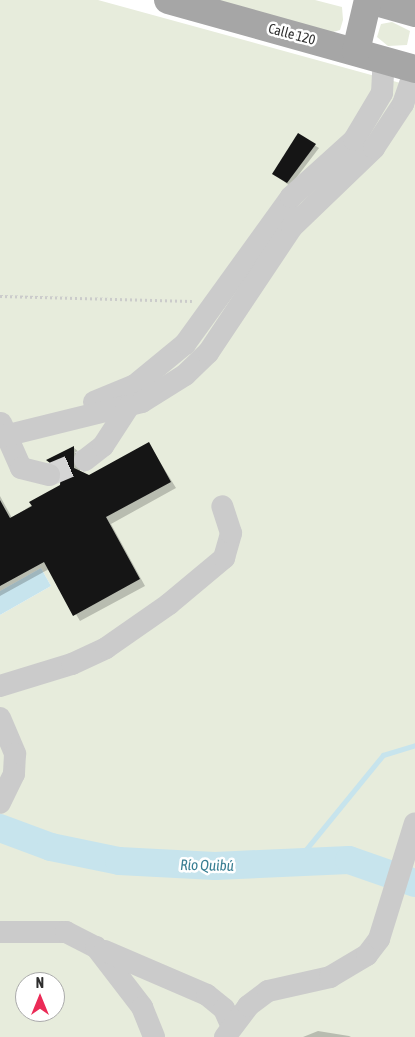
<!DOCTYPE html>
<meta charset="utf-8">
<style>
body{margin:0}
#map{position:relative;width:415px;height:1037px;overflow:hidden;background:#fff;font-family:"Asap Condensed",sans-serif}
div>[style]{position:absolute}
.green>*{inset:0;background:#e7ecdc}
.water>*{inset:0;background:#c7e4ed}
.shadow>*{inset:0;background:#0003}
.stream>*{height:4.5px;margin:-2.25px;padding:0 2.25px;transform-origin:2.25px;border-radius:2.25px;background:#c7e4ed}
.river>*{height:28px;margin:-14px;padding:0 14px;transform-origin:14px;border-radius:14px;background:#c7e4ed}
.building>*{inset:0;background:#151515}
.minor-tunnel>*{height:22px;margin-top:-11px;transform-origin:0;background:repeating-linear-gradient(90deg,#d5d5d5 0 22px,transparent 0 33px)}
.path>*{height:2.5px;margin-top:-1.25px;transform-origin:0;background:repeating-linear-gradient(90deg,#cbcbcb 0 2.5px,transparent 0 5px)}
.minor>*{height:22px;margin:-11px;padding:0 11px;transform-origin:11px;border-radius:11px;background:#cbcbcb}
.major>*{height:28px;margin:-14px;padding:0 14px;transform-origin:14px;border-radius:14px;background:#a6a6a6}
span{translate:-50% -50%;white-space:nowrap;text-align:center;line-height:1.15;-webkit-text-stroke:5px #fff;paint-order:stroke}
.street-label{font-size:14px;color:#2e2e2e}
.water-label{font-size:15px;color:#3a7f93;font-style:italic}
.north{position:absolute;left:15px;top:972px;width:50px;height:50px;box-sizing:border-box;background:#fff;border:1px solid #ababab;border-radius:50%;rotate:0deg;font-size:14px;font-weight:700;line-height:20px;text-align:center;color:#2e2e2e}
.north::after{content:'';display:block;margin:auto;width:18px;height:22px;background:#eb2b57;clip-path:polygon(50% 0,100% 100%,50% 72%,0 100%)}
</style>
<div id="map">
<div class="green">
<i style="clip-path:polygon(evenodd,0 0,98px 0,415px 87px,415px 1037px,0 1037px,0 615px,51px 586px,41px 568px,0 591px,0 0,25px 982px,55px 982px,55px 1012px,25px 1012px,25px 982px)"></i>
<i style="clip-path:polygon(206px 0,315px 0,342px 7px,343px 20px,340px 30px,326px 34px)"></i>
<i style="clip-path:polygon(392px 22px,410px 31px,407px 45px,388px 46px,377px 37px,381px 24px)"></i>
</div>
<div class="water">
<i style="clip-path:polygon(41px 568px,51px 586px,0 615px,0 591px)"></i>
</div>
<div class="shadow">
<i style="clip-path:polygon(298px 135px,319px 148px,290px 186px,274px 174px)"></i>
<i style="clip-path:polygon(149px 444px,176px 488px,111px 524px,145px 586px,80px 621px,49px 569px,0 596px,0 496px,12px 518px,61px 486px,62px 473px,48px 461px,73px 447px,80px 453px,80px 472px,89px 476px)"></i>
<i style="clip-path:polygon(318px 1031px,349px 1036px,351px 1037px,303px 1037px)"></i>
</div>
<div class="stream">
<i style="left:295px;top:863px;width:139px;rotate:-50.8deg"></i>
<i style="left:383px;top:755px;width:34px;rotate:-17deg"></i>
</div>
<div class="river">
<i style="left:0;top:828px;width:54px;rotate:20.4deg"></i>
<i style="left:51px;top:847px;width:69px;rotate:11.6deg"></i>
<i style="left:119px;top:861px;width:96px;rotate:3deg"></i>
<i style="left:215px;top:866px;width:134px;rotate:-2.6deg"></i>
<i style="left:349px;top:860px;width:70px;rotate:19.2deg"></i>
</div>
<div class="building">
<i style="clip-path:polygon(298px 133px,316px 144px,287px 183px,272px 174px)"></i>
<i style="clip-path:polygon(149px 442px,171px 482px,106px 517px,140px 579px,73px 616px,44px 562px,0 586px,0 500px,10px 518px,32px 506px,29px 502px,60px 485px,61px 471px,46px 460px,74px 446px,74px 468px,89px 475px)"></i>
</div>
<div class="minor-tunnel">
<i style="left:49px;top:475px;width:39px;rotate:-23deg"></i>
</div>
<div class="path">
<i style="left:0;top:296px;width:192px;rotate:1.5deg"></i>
</div>
<div class="minor">
<i style="left:94px;top:402px;width:44px;rotate:-22.5deg"></i>
<i style="left:135px;top:385px;width:65px;rotate:-39.4deg"></i>
<i style="left:185px;top:344px;width:181px;rotate:-54.2deg"></i>
<i style="left:291px;top:197px;width:85px;rotate:-42.1deg"></i>
<i style="left:354px;top:140px;width:55px;rotate:-59.2deg"></i>
<i style="left:382px;top:93px;width:34px;rotate:-87deg"></i>
<i style="left:1px;top:423px;width:49px;rotate:66deg"></i>
<i style="left:21px;top:468px;width:29px;rotate:14deg"></i>
<i style="left:0;top:437px;width:146px;rotate:-13.8deg"></i>
<i style="left:142px;top:402px;width:51px;rotate:-32.1deg"></i>
<i style="left:185px;top:375px;width:32px;rotate:-44deg"></i>
<i style="left:208px;top:353px;width:151px;rotate:-56.3deg"></i>
<i style="left:292px;top:227px;width:114px;rotate:-43.9deg"></i>
<i style="left:374px;top:148px;width:53px;rotate:-56.6deg"></i>
<i style="left:403px;top:104px;width:36px;rotate:-71deg"></i>
<i style="left:85px;top:460px;width:23px;rotate:-38deg"></i>
<i style="left:103px;top:446px;width:48px;rotate:-57deg"></i>
<i style="left:0;top:686px;width:75px;rotate:-17deg"></i>
<i style="left:72px;top:664px;width:38px;rotate:-25deg"></i>
<i style="left:106px;top:648px;width:77px;rotate:-34.9deg"></i>
<i style="left:169px;top:604px;width:72px;rotate:-39.9deg"></i>
<i style="left:224px;top:558px;width:26px;rotate:-74deg"></i>
<i style="left:231px;top:533px;width:28px;rotate:-108deg"></i>
<i style="left:0;top:718px;width:39px;rotate:67deg"></i>
<i style="left:15px;top:754px;width:20px;rotate:93deg"></i>
<i style="left:14px;top:774px;width:32px;rotate:116deg"></i>
<i style="left:0;top:932px;width:66px"></i>
<i style="left:66px;top:932px;width:34px;rotate:27deg"></i>
<i style="left:96px;top:947px;width:76px;rotate:52.5deg"></i>
<i style="left:142px;top:1007px;width:32px;rotate:68deg"></i>
<i style="left:105px;top:951px;width:111px;rotate:23.3deg"></i>
<i style="left:207px;top:995px;width:22px;rotate:39deg"></i>
<i style="left:224px;top:1009px;width:17px;rotate:66deg"></i>
<i style="left:225px;top:1037px;width:39px;rotate:-53deg"></i>
<i style="left:248px;top:1006px;width:25px;rotate:-37deg"></i>
<i style="left:268px;top:991px;width:64px;rotate:-12.7deg"></i>
<i style="left:330px;top:977px;width:43px;rotate:-30.7deg"></i>
<i style="left:367px;top:955px;width:20px;rotate:-53deg"></i>
<i style="left:379px;top:939px;width:121px;rotate:-72.8deg"></i>
</div>
<div class="major">
<i style="left:168px;top:0;width:256px;rotate:15.6deg"></i>
<i style="left:369px;top:0;width:48px;rotate:15.8deg"></i>
<i style="left:356px;top:51px;width:52px;rotate:-76.8deg"></i>
</div>
<div class="street-label">
<span style="left:292px;top:34px;rotate:15deg">Calle 120</span>
</div>
<div class="water-label">
<span style="left:207px;top:865px;rotate:1deg">Río Quibú</span>
</div>
<div class="north">N</div>
</div>
